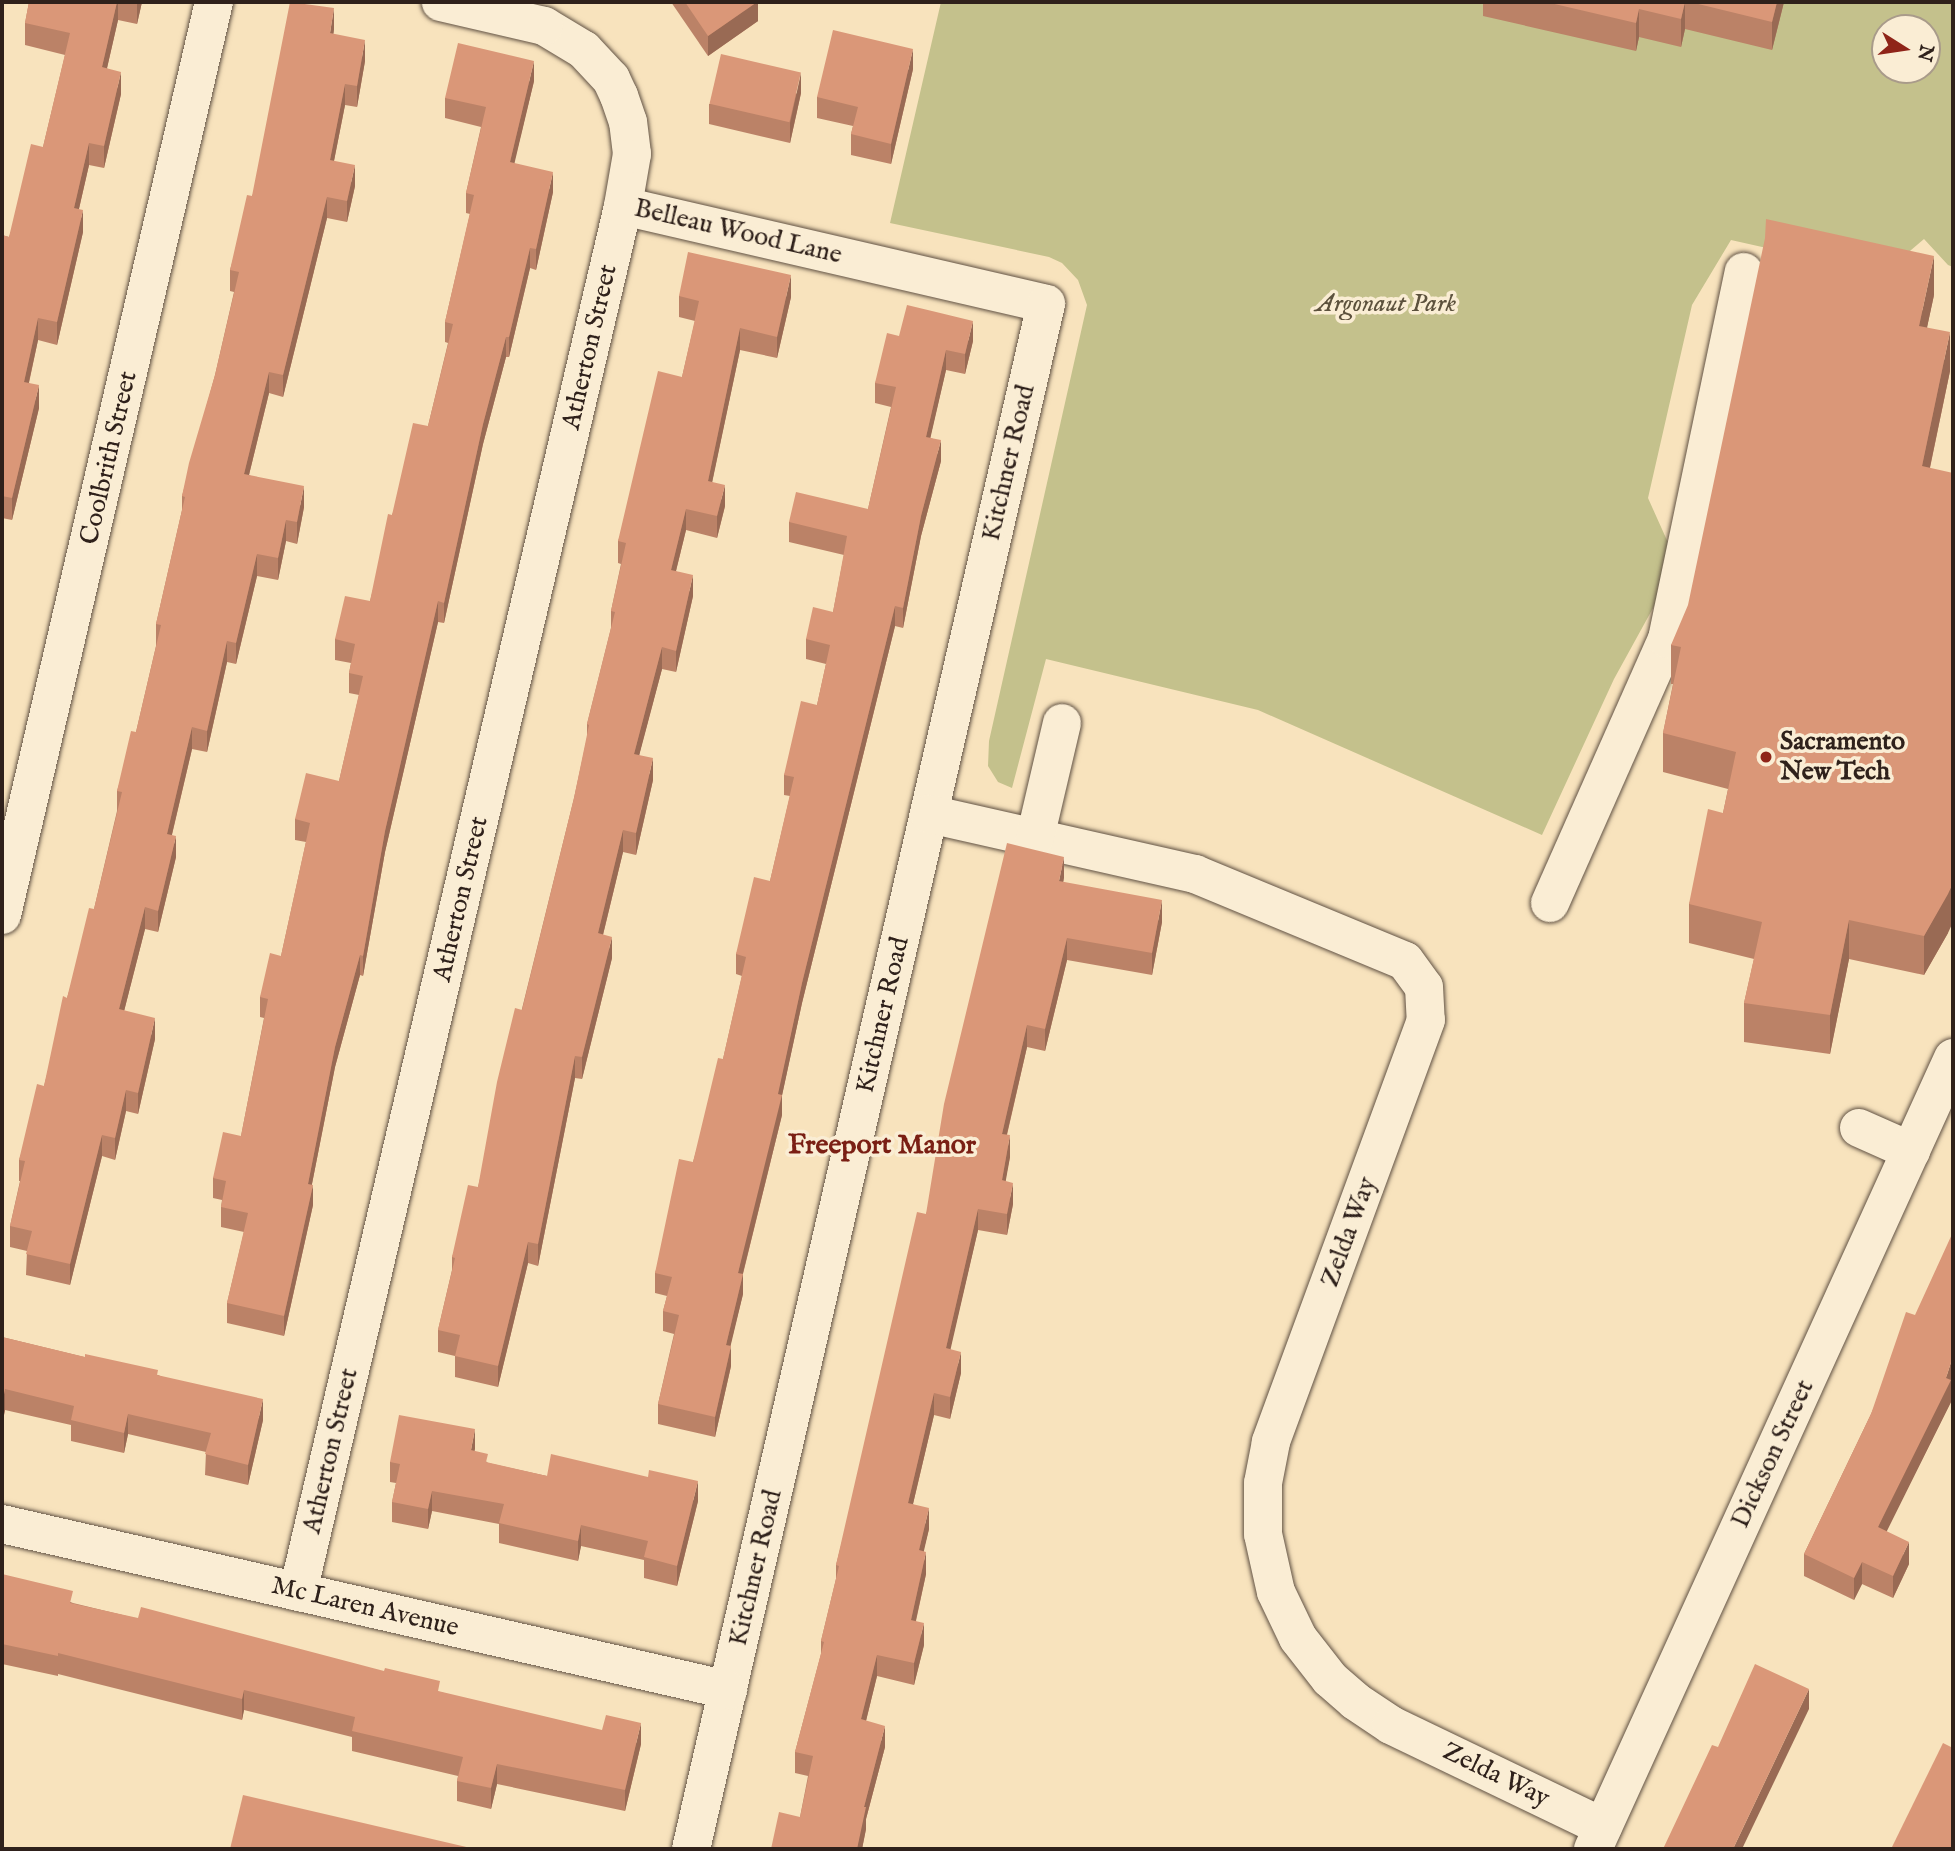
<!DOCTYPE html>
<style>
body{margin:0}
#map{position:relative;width:1955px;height:1851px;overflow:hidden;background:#f8e3bd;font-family:"IM FELL English",serif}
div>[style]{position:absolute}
.green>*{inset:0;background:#c4c18c}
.roads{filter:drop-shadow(0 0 2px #615244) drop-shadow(0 0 2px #615244)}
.minor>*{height:38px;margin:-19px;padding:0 19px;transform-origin:19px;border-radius:19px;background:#faedd4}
.wall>*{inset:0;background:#bb8267}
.shaded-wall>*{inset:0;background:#996a54}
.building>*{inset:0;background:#da9778;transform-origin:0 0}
.dots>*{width:19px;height:19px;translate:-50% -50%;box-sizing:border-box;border:4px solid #faedd4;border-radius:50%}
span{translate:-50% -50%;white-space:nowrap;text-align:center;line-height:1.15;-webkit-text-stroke:7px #faedd4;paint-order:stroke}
.street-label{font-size:26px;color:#2f211b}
.park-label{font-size:26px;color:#5c513d;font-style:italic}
.poi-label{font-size:26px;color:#2f211b;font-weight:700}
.left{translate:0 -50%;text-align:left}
.neighbourhood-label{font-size:28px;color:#7a1f14;font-weight:700}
.frame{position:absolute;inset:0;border:4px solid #2f211b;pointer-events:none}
.north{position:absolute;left:1871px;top:14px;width:70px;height:70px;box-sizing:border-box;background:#faedd4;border:2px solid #a99b8a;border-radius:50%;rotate:102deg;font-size:19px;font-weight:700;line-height:28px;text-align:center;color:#2f211b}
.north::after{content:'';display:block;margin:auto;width:24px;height:32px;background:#8f2418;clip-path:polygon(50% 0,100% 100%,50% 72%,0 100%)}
</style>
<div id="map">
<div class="green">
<i style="clip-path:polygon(evenodd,941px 2px,1953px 2px,1953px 267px,1948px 265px,1924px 239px,1883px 274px,1731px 240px,1692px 305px,1648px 498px,1670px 547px,1658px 599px,1614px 679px,1542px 835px,1258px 710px,1046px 659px,1012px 788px,998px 782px,988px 766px,989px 741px,1087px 305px,1078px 280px,1062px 263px,1049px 257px,890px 223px,941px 2px,1885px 28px,1927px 28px,1927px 70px,1885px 70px,1885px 28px)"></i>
</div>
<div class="roads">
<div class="minor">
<i style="left:623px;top:206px;width:434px;rotate:13deg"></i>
<i style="left:1046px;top:304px;width:1585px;rotate:102.94deg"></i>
<i style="left:929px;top:814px;width:273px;rotate:12.7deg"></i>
<i style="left:1195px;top:874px;width:227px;rotate:22.5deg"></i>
<i style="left:1405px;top:961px;width:32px;rotate:54deg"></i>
<i style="left:1424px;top:987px;width:33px;rotate:87deg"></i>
<i style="left:1426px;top:1020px;width:450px;rotate:110.2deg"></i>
<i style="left:1271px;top:1442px;width:42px;rotate:101deg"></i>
<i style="left:1263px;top:1483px;width:51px;rotate:90deg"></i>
<i style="left:1263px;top:1534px;width:59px;rotate:77.4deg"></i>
<i style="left:1276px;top:1592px;width:51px;rotate:64.4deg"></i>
<i style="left:1298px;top:1638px;width:52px;rotate:52deg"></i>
<i style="left:1330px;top:1679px;width:33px;rotate:41deg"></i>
<i style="left:1355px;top:1701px;width:43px;rotate:33.7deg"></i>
<i style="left:1391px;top:1725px;width:235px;rotate:25.7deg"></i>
<i style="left:1035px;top:838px;width:118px;rotate:-76.8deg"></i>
<i style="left:1550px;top:903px;width:289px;rotate:-66.1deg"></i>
<i style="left:1667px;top:639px;width:375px;rotate:-78.2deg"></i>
<i style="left:2px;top:915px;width:937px;rotate:-76.93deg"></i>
<i style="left:1859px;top:1128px;width:57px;rotate:23.9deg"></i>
<i style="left:2px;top:1524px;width:745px;rotate:12.88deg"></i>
<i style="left:298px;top:1592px;width:1424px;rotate:-76.8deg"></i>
<i style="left:623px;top:206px;width:53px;rotate:-80.2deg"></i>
<i style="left:632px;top:154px;width:32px;rotate:-97deg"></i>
<i style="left:628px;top:122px;width:28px;rotate:-109deg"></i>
<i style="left:619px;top:96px;width:19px;rotate:-115deg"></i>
<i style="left:611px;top:79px;width:40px;rotate:-133deg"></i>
<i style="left:584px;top:50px;width:47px;rotate:-149deg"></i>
<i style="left:544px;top:26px;width:106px;rotate:-166.9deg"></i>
<i style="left:1593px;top:1849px;width:869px;rotate:-65.53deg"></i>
</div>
</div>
<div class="wall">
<i style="clip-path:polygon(29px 2px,142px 2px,137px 24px,118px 20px,107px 68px,121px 94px,104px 168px,89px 165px,79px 209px,83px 232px,57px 345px,38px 340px,29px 383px,39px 408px,12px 520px,2px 518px,2px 235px,9px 237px,43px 147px,65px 55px,25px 45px,25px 23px)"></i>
<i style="clip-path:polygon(671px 2px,758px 2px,758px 21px,708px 56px)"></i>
<i style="clip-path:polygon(1483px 2px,1784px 2px,1772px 50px,1685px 29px,1681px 47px,1639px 37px,1636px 51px,1483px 16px)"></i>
<i style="clip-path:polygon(334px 30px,333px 34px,365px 61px,357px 107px,345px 105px,334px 161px,355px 186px,347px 222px,327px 218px,283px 397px,269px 393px,249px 475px,304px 507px,297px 544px,286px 541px,278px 580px,257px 576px,236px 664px,227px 662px,207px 752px,192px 749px,172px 835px,176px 857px,158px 932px,145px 929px,124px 1011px,155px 1039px,138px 1114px,126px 1111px,115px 1160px,102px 1156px,70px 1285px,26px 1275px,27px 1251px,10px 1247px,10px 1226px,20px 1181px,19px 1181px,19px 1160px,44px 1086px,67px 998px,94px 909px,117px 811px,117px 791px,136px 732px,156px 646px,156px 624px,182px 510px,182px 496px,215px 375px,234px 292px,230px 291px,230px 270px,252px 196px)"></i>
<i style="clip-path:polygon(913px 69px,891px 164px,851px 155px,851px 134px,853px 126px,817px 118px,817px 97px)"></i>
<i style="clip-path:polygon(534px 81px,514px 163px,553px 192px,536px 270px,530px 268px,509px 357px,506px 357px,483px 444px,444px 623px,438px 622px,385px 852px,363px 976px,360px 975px,335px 1067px,312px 1184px,313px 1205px,284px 1336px,227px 1323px,227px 1303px,244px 1232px,221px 1227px,221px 1207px,222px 1200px,213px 1198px,213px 1178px,241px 1136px,264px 1018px,260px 1017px,260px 997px,281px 956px,306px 842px,295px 840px,295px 819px,339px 781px,359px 695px,349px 693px,349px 673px,351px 663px,335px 660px,335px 639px,370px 601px,392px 515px,428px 426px,448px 343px,445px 342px,445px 322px,470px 214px,466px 213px,466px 193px,481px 127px,445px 118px,445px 98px)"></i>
<i style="clip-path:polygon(801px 93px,790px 143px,709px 124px,709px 104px)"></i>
<i style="clip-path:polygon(1934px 295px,1927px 327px,1950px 371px,1930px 468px,1948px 933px,1924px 975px,1849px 959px,1830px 1054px,1744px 1042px,1744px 1003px,1754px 959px,1689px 943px,1689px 904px,1723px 813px,1728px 789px,1663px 772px,1663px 733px,1673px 684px,1671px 684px,1671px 645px)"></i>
<i style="clip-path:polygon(679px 296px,791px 297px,777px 358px,740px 350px,712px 482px,725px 506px,717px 538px,686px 530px,676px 571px,693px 596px,676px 672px,662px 669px,639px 755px,653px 780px,636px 855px,623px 852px,603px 935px,612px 958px,582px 1079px,575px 1078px,538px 1266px,528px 1263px,498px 1387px,455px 1377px,455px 1356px,438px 1352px,438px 1330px,452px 1270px,452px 1257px,478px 1187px,574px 798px,587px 738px,587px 724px,611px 628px,611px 611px,621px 564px,618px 563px,618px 541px,682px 377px,695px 321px,679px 317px)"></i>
<i style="clip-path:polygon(899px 336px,973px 341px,965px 374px,946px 370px,930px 438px,941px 461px,921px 536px,903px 628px,895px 626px,802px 1003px,782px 1095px,782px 1115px,743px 1274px,743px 1294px,730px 1346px,731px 1366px,715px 1437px,658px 1424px,658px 1404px,674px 1334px,663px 1331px,663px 1311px,667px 1296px,655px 1293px,655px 1273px,693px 1162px,723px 1059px,742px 976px,736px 974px,736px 954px,770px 881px,790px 796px,784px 795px,784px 775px,817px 705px,826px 664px,806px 659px,806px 639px,833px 612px,844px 555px,789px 542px,789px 522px,868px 509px,891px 407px,875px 403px,875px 383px)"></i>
<i style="clip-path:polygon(1064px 878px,1063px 882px,1162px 922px,1152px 975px,1067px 960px,1045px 1051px,1027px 1047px,1007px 1135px,1010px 1157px,1005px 1181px,1013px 1204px,1007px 1235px,978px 1230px,950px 1349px,961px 1373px,950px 1419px,934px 1415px,913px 1504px,929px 1529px,923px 1552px,926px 1574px,916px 1621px,924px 1645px,914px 1685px,877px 1676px,866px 1721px,885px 1747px,866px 1819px,866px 1829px,862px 1849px,771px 1849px,800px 1817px,808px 1776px,795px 1773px,795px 1752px,821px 1654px,821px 1641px,836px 1579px,836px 1565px,926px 1214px)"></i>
<i style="clip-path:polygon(1915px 1315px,1951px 1385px,1951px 1402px,1886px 1531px,1909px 1564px,1893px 1598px,1862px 1584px,1854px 1600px,1804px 1576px,1804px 1554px,1871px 1414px)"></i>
<i style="clip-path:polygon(2px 1337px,158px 1375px,263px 1420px,248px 1485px,205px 1475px,206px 1452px,128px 1434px,124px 1453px,71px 1441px,71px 1425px,5px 1410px,2px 1425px)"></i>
<i style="clip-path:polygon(474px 1451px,488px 1463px,547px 1476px,698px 1501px,677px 1586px,644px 1578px,644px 1560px,581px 1546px,578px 1561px,499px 1543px,499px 1524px,432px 1511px,428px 1529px,392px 1522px,392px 1502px,396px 1483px,390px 1482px,390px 1462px)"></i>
<i style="clip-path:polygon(2px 1574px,73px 1603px,440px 1692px,641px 1744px,625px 1811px,497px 1784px,491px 1809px,457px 1801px,457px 1781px,458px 1776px,352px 1751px,352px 1737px,244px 1710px,242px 1720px,58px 1674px,58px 1676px,2px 1664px)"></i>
</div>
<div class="shaded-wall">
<i style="clip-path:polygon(117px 2px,118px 2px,118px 20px,102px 90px,102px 67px)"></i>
<i style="clip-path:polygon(137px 2px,142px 2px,137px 24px)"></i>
<i style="clip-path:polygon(757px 2px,758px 2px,758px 21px,708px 56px,708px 36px)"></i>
<i style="clip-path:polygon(1685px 2px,1685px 29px,1681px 47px,1681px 19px)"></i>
<i style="clip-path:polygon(1777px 2px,1784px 2px,1772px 50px,1772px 22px)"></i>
<i style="clip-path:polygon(334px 8px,334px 30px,330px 55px,330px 33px)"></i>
<i style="clip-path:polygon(1639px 9px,1639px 37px,1636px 51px,1636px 23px)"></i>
<i style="clip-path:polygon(365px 40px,365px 61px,357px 107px,357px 86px)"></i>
<i style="clip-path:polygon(913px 49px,913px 69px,891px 164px,891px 144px)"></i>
<i style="clip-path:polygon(534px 61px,534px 81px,510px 182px,510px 162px)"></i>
<i style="clip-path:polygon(121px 72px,121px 94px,104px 168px,104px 146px)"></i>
<i style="clip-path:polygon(801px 73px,801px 93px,790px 143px,790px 123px)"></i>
<i style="clip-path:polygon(345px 84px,345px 105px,330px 181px,330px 160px)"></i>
<i style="clip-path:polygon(89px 143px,89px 165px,74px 230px,74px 208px)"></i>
<i style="clip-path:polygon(355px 165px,355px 186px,347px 222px,347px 201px)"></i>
<i style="clip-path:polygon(553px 172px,553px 192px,536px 270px,536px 249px)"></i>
<i style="clip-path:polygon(327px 197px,327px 218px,283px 397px,283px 375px)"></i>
<i style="clip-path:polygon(83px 210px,83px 232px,57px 345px,57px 322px)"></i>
<i style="clip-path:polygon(530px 248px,530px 268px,509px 357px,509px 337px)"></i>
<i style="clip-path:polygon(1934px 256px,1934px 295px,1919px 365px,1919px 326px)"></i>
<i style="clip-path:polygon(791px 275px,791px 297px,777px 358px,777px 337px)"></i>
<i style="clip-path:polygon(38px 318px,38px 340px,24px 404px,24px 382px)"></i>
<i style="clip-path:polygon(973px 321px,973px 341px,965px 374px,965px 354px)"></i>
<i style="clip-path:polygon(740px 328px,740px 350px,708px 502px,708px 481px)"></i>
<i style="clip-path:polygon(1950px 332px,1950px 371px,1922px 505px,1922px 466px)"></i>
<i style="clip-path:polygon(506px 337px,506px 357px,483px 444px,444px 623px,444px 603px,483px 424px)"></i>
<i style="clip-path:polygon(946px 350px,946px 370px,926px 457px,926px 437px)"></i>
<i style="clip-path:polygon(269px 372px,269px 393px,244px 495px,244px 474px)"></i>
<i style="clip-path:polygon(39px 385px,39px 408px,12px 520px,12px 498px)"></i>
<i style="clip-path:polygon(941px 440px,941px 461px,921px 536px,903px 628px,903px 608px,921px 516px)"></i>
<i style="clip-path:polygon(725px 485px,725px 506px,717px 538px,717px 516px)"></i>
<i style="clip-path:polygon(304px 486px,304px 507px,297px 544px,297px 522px)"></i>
<i style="clip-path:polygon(686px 509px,686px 530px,671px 591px,671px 570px)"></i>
<i style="clip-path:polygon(286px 520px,286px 541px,278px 580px,278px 558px)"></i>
<i style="clip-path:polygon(257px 554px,257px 576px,236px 664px,236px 643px)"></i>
<i style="clip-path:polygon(693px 575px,693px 596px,676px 672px,676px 651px)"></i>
<i style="clip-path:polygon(438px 601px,438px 622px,385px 852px,363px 976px,363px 956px,385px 831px)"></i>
<i style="clip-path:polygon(895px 606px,895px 626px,802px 1003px,780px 1105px,782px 1095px,782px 1115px,738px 1293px,738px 1273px,802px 983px)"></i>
<i style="clip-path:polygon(227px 641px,227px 662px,207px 752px,207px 731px)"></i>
<i style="clip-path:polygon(662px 647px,662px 669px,634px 775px,634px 754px)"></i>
<i style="clip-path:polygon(192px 727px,192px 749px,167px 855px,167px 834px)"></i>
<i style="clip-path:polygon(653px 758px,653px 780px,636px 855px,636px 833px)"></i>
<i style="clip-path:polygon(623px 830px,623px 852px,598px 955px,598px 933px)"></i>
<i style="clip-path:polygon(176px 836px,176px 857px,158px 932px,158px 911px)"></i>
<i style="clip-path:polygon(1064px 857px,1064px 878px,1059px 903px,1059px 881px)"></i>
<i style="clip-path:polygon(1953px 883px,1953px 922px,1948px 933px,1924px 975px,1924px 936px)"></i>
<i style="clip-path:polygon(1162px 900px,1162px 922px,1152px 975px,1152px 953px)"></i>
<i style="clip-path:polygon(145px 907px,145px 929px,119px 1031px,119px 1009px)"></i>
<i style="clip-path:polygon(1849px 920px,1849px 959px,1830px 1054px,1830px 1015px)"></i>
<i style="clip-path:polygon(612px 937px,612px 958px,582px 1079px,582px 1057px)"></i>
<i style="clip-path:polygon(1067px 938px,1067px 960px,1045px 1051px,1045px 1029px)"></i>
<i style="clip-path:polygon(360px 955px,360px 975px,335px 1067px,308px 1204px,308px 1184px,335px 1047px)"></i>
<i style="clip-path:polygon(155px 1018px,155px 1039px,138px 1114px,138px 1093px)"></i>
<i style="clip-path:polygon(1027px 1025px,1027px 1047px,1002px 1155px,1002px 1134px)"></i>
<i style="clip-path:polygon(575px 1056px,575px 1078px,538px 1266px,538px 1244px)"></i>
<i style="clip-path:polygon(126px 1090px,126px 1111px,115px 1160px,115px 1138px)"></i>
<i style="clip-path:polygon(102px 1135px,102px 1156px,70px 1285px,70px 1264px)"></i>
<i style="clip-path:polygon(1010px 1135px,1010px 1157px,1002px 1202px,1002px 1180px)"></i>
<i style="clip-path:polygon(1013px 1183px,1013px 1204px,1007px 1235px,1007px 1214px)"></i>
<i style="clip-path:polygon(313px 1185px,313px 1205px,284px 1336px,284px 1316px)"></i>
<i style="clip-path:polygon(978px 1209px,978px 1230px,946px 1369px,946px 1348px)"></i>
<i style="clip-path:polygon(528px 1242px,528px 1263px,498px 1387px,498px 1366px)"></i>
<i style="clip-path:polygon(743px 1274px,743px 1294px,726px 1365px,726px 1345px)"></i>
<i style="clip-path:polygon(731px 1346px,731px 1366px,715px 1437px,715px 1417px)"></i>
<i style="clip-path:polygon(961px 1352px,961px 1373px,950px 1419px,950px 1397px)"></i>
<i style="clip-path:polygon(1953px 1356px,1953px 1378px,1951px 1385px,1951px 1402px,1878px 1549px,1878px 1527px,1946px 1378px)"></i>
<i style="clip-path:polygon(5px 1389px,5px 1410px,2px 1425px,2px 1405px)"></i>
<i style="clip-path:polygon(934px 1393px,934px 1415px,908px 1525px,908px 1503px)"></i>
<i style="clip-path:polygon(263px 1399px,263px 1420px,248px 1485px,248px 1465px)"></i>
<i style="clip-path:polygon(128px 1414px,128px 1434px,124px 1453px,124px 1433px)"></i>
<i style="clip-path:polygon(475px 1429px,475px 1449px,471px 1471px,471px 1450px)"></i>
<i style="clip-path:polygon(698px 1481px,698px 1501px,677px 1586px,677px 1566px)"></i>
<i style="clip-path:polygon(432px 1491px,432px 1511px,428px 1529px,428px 1509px)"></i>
<i style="clip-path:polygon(929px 1508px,929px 1529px,919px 1572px,919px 1550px)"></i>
<i style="clip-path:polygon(581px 1525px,581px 1546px,578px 1561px,578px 1541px)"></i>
<i style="clip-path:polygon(1909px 1542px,1909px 1564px,1893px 1598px,1893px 1576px)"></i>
<i style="clip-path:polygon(926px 1552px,926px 1574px,911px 1642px,911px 1620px)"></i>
<i style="clip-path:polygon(1862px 1562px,1862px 1584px,1854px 1600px,1854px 1578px)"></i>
<i style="clip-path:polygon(924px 1623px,924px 1645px,914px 1685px,914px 1663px)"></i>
<i style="clip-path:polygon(877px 1655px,877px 1676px,861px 1741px,861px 1719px)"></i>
<i style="clip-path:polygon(1809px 1689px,1809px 1709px,1742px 1849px,1733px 1849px)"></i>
<i style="clip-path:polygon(244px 1690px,244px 1710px,242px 1720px,242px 1699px)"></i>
<i style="clip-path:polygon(641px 1723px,641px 1744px,625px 1811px,625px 1790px)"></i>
<i style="clip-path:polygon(885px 1726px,885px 1747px,866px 1819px,866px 1829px,862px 1849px,857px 1849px,864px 1807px)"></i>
<i style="clip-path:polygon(497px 1764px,497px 1784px,491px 1809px,491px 1788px)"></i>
</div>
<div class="building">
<i style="clip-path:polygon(29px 2px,117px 2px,102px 67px,121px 72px,104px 146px,89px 143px,74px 208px,83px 210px,57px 322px,38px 318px,24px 382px,39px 385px,12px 498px,2px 496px,2px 235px,9px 237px,31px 144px,43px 147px,70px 33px,25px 23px)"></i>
<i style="clip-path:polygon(290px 2px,334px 8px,330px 33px,365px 40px,357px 86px,345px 84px,330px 160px,355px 165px,347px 201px,327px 197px,283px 375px,269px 372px,244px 474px,304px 486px,297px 522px,286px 520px,278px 558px,257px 554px,236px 643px,227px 641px,207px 731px,192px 727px,167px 834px,176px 836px,158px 911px,145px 907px,119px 1009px,155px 1018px,138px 1093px,126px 1090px,115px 1138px,102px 1135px,70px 1264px,26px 1254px,32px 1231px,10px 1226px,25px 1161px,19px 1160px,37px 1084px,44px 1086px,63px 996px,67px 998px,89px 908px,94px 909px,122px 792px,117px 791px,131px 731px,136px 732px,161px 625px,156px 624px,185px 497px,182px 496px,189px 463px,215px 375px,239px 272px,230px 270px,247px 195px,252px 196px)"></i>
<i style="clip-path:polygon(685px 2px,757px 2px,708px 36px)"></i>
<i style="clip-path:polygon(1546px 2px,1685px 2px,1681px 19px,1639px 9px,1636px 23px)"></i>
<i style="clip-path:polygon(1690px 2px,1777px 2px,1772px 22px)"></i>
<i style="clip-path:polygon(833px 30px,913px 49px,891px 144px,851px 134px,858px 107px,817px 97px)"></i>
<i style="clip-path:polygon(458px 43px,534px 61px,510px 162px,553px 172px,536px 249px,530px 248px,509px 337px,506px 337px,483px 424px,444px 603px,438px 601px,385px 831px,363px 956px,360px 955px,335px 1047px,308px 1184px,313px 1185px,284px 1316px,227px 1303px,248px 1213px,221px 1207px,226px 1181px,213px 1178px,223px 1132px,241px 1136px,268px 999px,260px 997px,270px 953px,281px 956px,310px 823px,295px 819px,306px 773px,339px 781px,363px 676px,349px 673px,355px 644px,335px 639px,345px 596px,370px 601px,388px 514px,392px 515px,413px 423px,428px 426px,453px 324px,445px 322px,474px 195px,466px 193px,486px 107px,445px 98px)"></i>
<i style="left:721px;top:54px;width:82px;height:51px;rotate:13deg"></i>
<i style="clip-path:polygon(1766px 219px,1934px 256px,1919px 326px,1950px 332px,1922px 466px,1953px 473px,1953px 883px,1948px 894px,1924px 936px,1849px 920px,1830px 1015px,1744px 1003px,1762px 922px,1689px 904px,1708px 809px,1723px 813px,1736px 752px,1663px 733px,1681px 647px,1671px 645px,1688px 605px,1765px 238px)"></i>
<i style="clip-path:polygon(688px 252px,791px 275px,777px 337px,740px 328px,708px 481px,725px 485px,717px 516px,686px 509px,671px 570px,693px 575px,676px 651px,662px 647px,634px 754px,653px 758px,636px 833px,623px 830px,598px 933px,612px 937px,582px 1057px,575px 1056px,538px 1244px,528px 1242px,498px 1366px,455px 1356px,460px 1335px,438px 1330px,455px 1258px,452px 1257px,468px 1185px,478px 1187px,497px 1082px,515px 1008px,522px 1010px,574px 798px,589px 725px,587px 724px,615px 612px,611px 611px,626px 543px,618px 541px,658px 371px,682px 377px,699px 301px,679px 296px)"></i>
<i style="clip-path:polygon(907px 305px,973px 321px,965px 354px,946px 350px,926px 437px,941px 440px,921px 516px,903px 608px,895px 606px,802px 983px,778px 1094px,782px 1095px,738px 1273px,743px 1274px,726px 1345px,731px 1346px,715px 1417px,658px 1404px,679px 1315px,663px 1311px,672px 1277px,655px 1273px,679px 1159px,693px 1162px,718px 1058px,723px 1059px,746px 957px,736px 954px,754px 877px,770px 881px,794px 777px,784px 775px,801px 701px,817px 705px,830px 645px,806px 639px,813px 607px,833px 612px,847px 536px,789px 522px,796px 492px,868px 509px,896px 387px,875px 383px,887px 333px,899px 336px)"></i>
<i style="clip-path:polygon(1007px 843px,1064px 857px,1059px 881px,1162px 900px,1152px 953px,1067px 938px,1045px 1029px,1027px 1025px,1002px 1134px,1010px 1135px,1002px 1180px,1013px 1183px,1007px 1214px,978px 1209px,946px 1348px,961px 1352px,950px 1397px,934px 1393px,908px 1503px,929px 1508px,919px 1550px,926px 1552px,911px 1620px,924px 1623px,914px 1663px,877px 1655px,861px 1719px,885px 1726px,864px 1807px,866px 1807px,857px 1849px,771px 1849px,779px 1812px,800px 1817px,813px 1756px,795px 1752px,824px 1642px,821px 1641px,839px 1566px,836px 1565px,917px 1212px,926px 1214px,944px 1104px)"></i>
<i style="clip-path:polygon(1953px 1232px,1953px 1356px,1946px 1378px,1951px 1380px,1878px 1527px,1909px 1542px,1893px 1576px,1862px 1562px,1854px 1578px,1804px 1554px,1871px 1414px,1906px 1312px,1915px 1315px)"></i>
<i style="clip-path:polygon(2px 1337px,85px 1357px,85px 1354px,158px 1370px,157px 1375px,263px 1399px,248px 1465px,205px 1454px,211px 1433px,128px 1414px,124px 1433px,71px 1420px,74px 1406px,5px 1389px,2px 1405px)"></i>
<i style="clip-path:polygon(399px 1415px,475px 1429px,471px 1450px,488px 1454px,486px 1462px,547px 1476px,551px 1454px,648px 1477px,649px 1470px,698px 1481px,677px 1566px,644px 1557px,648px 1541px,581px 1525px,578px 1541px,499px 1523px,504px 1504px,432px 1491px,428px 1509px,392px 1502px,400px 1464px,390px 1462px)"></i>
<i style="clip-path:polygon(2px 1574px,73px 1591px,70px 1603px,138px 1618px,141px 1607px,384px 1671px,385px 1668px,440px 1681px,438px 1691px,602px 1730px,606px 1715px,641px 1723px,625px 1790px,497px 1764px,491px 1788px,457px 1781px,463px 1757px,352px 1731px,355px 1717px,244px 1690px,242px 1699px,58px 1653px,58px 1656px,2px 1644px)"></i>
<i style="clip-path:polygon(1755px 1664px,1809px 1689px,1733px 1849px,1663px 1849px,1712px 1745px,1718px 1747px)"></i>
<i style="clip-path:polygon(1943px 1743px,1953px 1748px,1953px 1849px,1891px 1849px)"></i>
<i style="clip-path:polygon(243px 1795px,475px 1849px,230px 1849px)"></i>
</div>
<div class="dots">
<i style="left:1766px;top:757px;background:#8f2418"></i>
</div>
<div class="street-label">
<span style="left:738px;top:232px;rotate:13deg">Belleau Wood Lane</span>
<span style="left:590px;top:347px;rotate:-77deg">Atherton Street</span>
<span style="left:109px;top:458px;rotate:-77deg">Coolbrith Street</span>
<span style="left:1009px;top:463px;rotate:-77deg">Kitchner Road</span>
<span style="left:461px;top:899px;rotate:-77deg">Atherton Street</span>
<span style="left:883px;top:1015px;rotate:-77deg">Kitchner Road</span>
<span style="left:1349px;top:1232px;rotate:-70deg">Zelda Way</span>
<span style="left:331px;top:1451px;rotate:-77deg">Atherton Street</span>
<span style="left:1773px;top:1454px;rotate:-65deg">Dickson Street</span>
<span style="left:756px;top:1568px;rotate:-77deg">Kitchner Road</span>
<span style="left:365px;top:1607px;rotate:13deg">Mc Laren Avenue</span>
<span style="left:1496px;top:1775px;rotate:26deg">Zelda Way</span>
</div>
<div class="park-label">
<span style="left:1386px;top:304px">Argonaut Park</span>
</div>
<div class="poi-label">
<span class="left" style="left:1780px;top:757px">Sacramento<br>New Tech</span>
</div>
<div class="neighbourhood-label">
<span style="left:882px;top:1146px">Freeport Manor</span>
</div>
<div class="frame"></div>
<div class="north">N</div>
</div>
